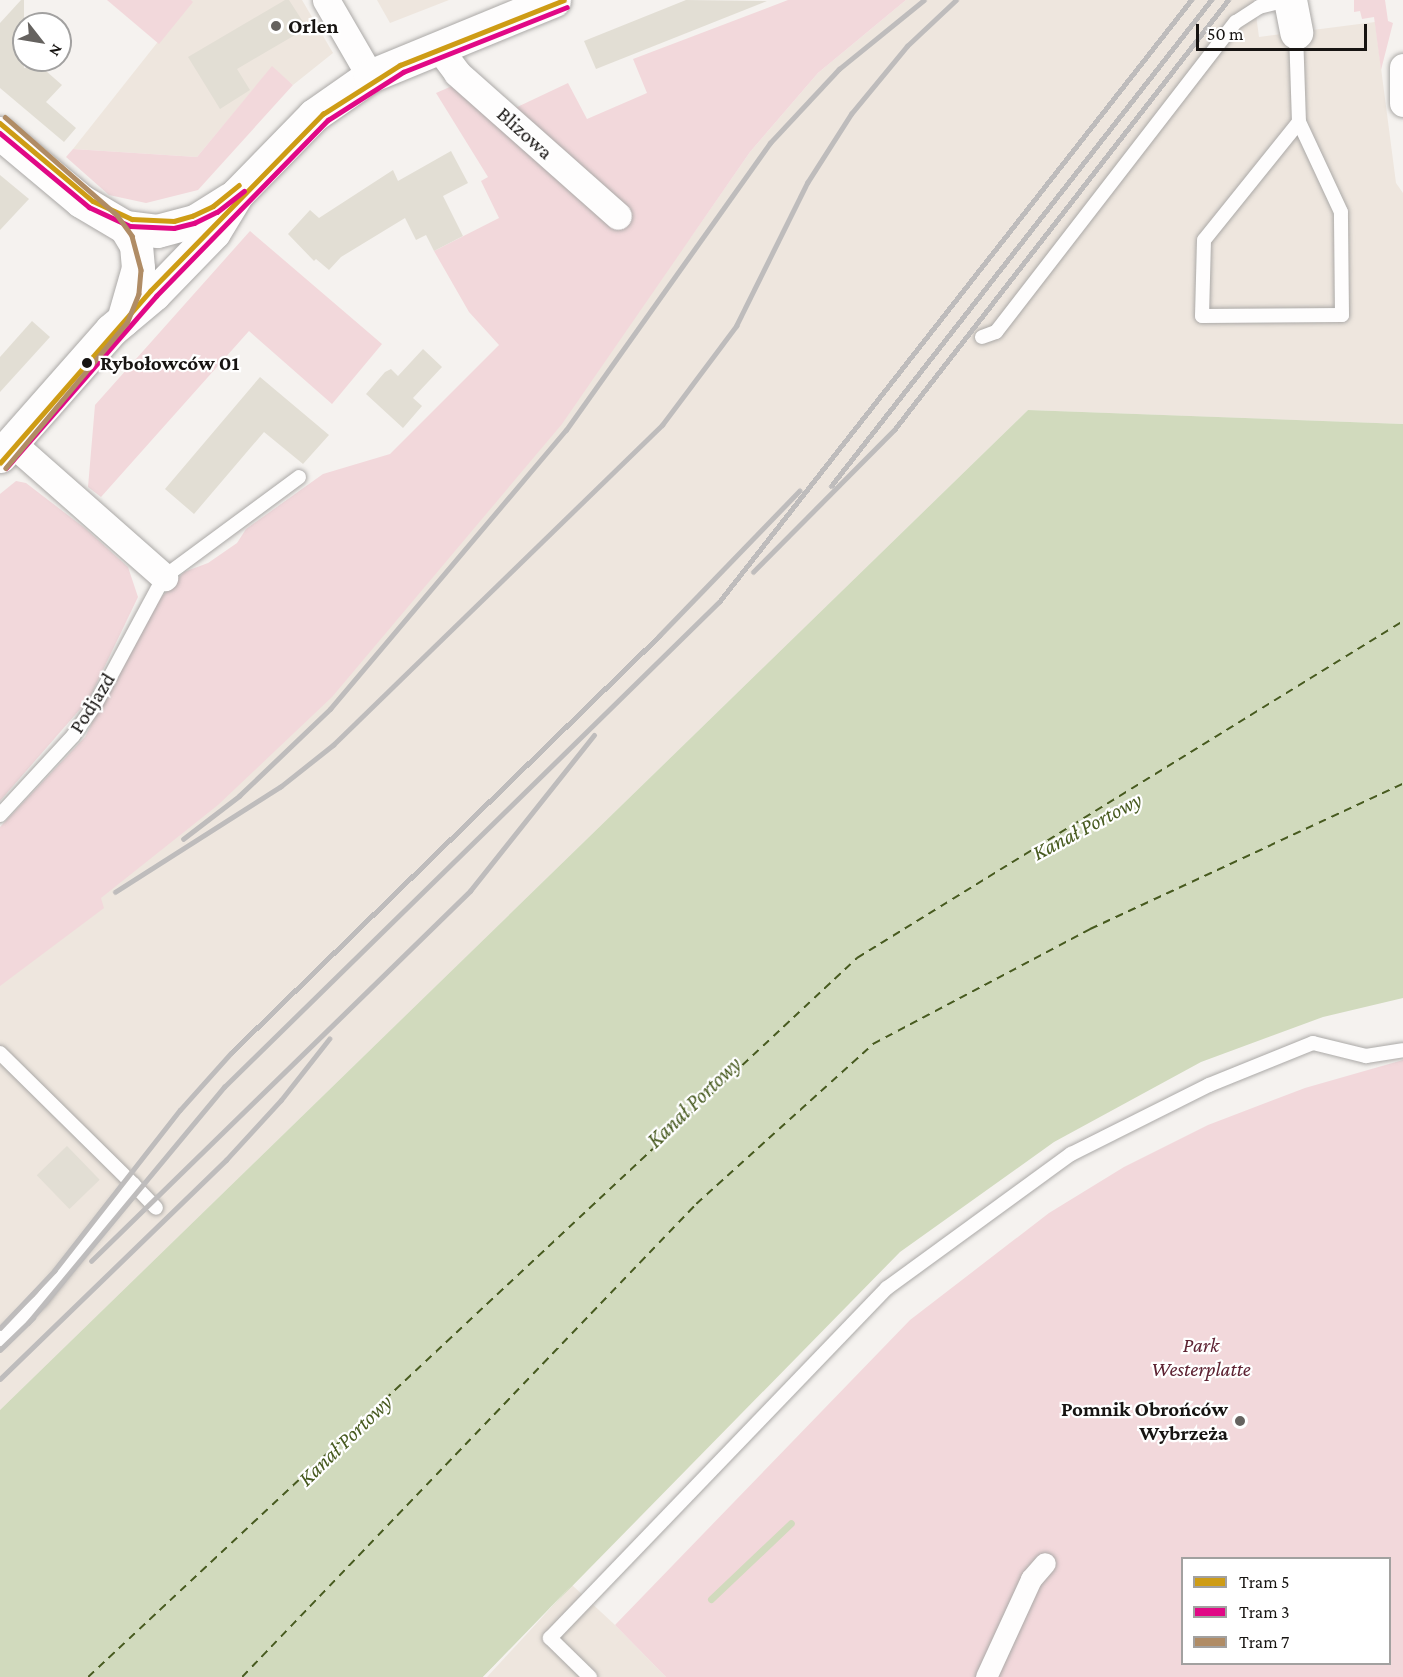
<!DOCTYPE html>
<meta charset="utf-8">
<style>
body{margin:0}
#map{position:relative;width:1403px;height:1677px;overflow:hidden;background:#f5f2ef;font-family:"Crimson Pro",serif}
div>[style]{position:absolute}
.built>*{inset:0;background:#eee6de}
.green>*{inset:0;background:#f2d8db}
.water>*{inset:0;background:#d1dabd}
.pier>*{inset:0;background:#f5f2ef}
.stream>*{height:7px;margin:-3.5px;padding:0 3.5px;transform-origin:3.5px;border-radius:3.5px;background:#d1dabd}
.ferry>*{height:1.5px;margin-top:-0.75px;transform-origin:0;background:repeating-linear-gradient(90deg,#475a1f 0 8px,transparent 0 14px)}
.building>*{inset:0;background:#e2ded4;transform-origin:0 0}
.roads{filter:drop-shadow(0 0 2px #aba9a7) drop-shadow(0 0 2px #aba9a7)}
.service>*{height:14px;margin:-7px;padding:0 7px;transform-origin:7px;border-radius:7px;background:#fefdfd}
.pedestrian>*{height:21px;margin:-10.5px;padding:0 10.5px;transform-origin:10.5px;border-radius:10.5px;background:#fefdfd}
.minor>*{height:27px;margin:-13.5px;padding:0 13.5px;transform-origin:13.5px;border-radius:13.5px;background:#fefdfd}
.tertiary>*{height:33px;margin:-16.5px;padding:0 16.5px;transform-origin:16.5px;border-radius:16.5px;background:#fefdfd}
.primary>*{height:33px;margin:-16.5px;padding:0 16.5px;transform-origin:16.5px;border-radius:16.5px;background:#fefdfd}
.rail>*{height:4.5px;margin:-2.25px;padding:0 2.25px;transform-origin:2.25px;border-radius:2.25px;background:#bebcbc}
.tram-1>*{height:4.5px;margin:-2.25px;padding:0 2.25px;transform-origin:2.25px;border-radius:2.25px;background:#ce9c15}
.tram-2>*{height:4.5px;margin:-2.25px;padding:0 2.25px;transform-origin:2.25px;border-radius:2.25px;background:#e10886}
.tram-3>*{height:4.5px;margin:-2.25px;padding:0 2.25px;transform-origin:2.25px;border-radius:2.25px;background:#b08c65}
.dots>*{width:16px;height:16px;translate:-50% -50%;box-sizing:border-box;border:3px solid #fff;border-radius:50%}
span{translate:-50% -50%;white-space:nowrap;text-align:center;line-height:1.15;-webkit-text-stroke:4.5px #fff;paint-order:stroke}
.poi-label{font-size:21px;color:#171412;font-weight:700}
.left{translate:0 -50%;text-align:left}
.right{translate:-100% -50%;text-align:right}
.street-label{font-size:21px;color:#171412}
.stop-label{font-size:21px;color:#171412;font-weight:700}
.park-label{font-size:21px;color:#5e2333;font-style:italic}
.water-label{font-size:22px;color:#475a1f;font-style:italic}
.legend{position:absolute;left:1181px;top:1557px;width:210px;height:108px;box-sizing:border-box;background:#fff;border:2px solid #a2a1a0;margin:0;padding:8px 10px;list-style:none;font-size:18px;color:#171412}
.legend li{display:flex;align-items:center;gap:12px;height:30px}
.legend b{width:30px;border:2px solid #a2a1a0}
.north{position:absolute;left:12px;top:12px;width:60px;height:60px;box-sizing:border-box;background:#fff;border:2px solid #a2a1a0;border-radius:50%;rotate:121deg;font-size:16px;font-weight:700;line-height:24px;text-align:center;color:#171412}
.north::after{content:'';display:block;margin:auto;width:21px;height:27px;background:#65625f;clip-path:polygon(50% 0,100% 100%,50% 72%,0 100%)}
.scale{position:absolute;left:1196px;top:24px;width:171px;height:27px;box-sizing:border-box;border:3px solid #171412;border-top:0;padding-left:8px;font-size:18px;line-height:21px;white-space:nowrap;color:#171412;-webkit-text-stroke:4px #fff;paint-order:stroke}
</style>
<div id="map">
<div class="built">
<i style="clip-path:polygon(191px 0,302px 0,333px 53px,293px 85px,272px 67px,197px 157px,73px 149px)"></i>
<i style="clip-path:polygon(377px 0,449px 0,390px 23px)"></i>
<i style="clip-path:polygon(906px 0,1254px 0,1259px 37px,1375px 22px,1396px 183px,1403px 193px,1403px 424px,1028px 410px,0 1410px,0 954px,691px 237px,750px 152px,818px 73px)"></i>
<i style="clip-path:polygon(572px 1585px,615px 1625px,666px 1677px,483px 1677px)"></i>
</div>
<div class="green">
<i style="clip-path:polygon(107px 0,191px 0,193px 2px,159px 44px)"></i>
<i style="clip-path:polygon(788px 0,906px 0,818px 73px,750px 152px,562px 424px,332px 697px,218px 805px,101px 898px,104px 908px,0 986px,0 827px,85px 737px,149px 611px,184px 572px,208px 563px,237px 543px,246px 529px,323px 474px,390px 454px,499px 345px,469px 312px,434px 251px,499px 218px,481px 181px,488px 177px,436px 93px,452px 86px,513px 109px,568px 83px,587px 119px,647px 93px,633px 59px)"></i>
<i style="clip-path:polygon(1354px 0,1385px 0,1388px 21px,1393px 23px,1381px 70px,1374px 17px,1362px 19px,1360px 11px,1354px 12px)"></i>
<i style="clip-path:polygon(272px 66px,293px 85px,198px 190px,146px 203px,109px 195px,66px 157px,73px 149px,197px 157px)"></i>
<i style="clip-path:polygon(250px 231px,382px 344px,332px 404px,249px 331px,101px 497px,88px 487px,95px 405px)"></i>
<i style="clip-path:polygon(16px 481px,26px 483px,86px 529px,128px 567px,138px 597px,89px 699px,0 801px,0 494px)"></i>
<i style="clip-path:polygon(evenodd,1403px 1060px,1403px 1677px,666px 1677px,615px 1625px,910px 1320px,1049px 1213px,1124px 1167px,1208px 1125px,1305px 1088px,1403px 1060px,1182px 1558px,1390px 1558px,1390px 1664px,1182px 1664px,1182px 1558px)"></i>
</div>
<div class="water">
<i style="clip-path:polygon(1028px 410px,1403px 424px,1403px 998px,1323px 1017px,1201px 1062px,1054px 1142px,900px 1252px,483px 1677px,0 1677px,0 1410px)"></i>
</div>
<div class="pier">
<i style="clip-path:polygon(572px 1585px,487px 1677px,483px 1677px)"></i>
</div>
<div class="stream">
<i style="left:711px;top:1599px;width:110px;rotate:-43.5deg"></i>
</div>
<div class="ferry">
<i style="left:88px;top:1677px;width:1053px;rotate:-43.08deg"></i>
<i style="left:857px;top:958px;width:642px;rotate:-31.68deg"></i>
<i style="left:242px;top:1677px;width:656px;rotate:-46.17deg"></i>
<i style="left:696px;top:1204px;width:239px;rotate:-42.1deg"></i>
<i style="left:873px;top:1044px;width:246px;rotate:-27.9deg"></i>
<i style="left:1090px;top:929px;width:345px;rotate:-24.9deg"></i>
</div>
<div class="building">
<i style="clip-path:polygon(21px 0,24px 0,24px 68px,38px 64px,62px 85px,46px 102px,76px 128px,64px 142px,0 88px,0 23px)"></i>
<i style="clip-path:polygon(285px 0,289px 0,307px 28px,237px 69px,250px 90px,220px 109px,188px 57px)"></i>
<i style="clip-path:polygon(686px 0,767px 1px,596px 69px,584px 41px)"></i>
<i style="clip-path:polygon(451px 151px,468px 183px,443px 196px,463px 236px,434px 251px,426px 235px,416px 240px,405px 218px,341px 257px,329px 270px,316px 259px,314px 261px,288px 234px,310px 210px,319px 218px,393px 170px,398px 181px)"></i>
<i style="clip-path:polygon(0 175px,29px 199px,0 230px)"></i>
<i style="clip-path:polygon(32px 321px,50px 337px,0 392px,0 357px)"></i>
<i style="clip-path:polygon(423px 349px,442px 367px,413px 398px,422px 406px,403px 428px,366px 394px,385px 372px,391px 369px,398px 376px)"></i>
<i style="clip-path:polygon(260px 377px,329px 435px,303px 464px,264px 432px,194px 514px,165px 489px)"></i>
<i style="left:67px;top:1146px;width:47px;height:42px;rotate:46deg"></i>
</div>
<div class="roads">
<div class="service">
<i style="left:1296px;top:32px;width:90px;rotate:88.1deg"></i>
<i style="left:1299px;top:122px;width:151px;rotate:128.8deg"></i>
<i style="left:1204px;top:240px;width:76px;rotate:91.5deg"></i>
<i style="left:1202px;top:316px;width:140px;rotate:-0.4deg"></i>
<i style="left:1342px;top:315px;width:103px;rotate:-90.6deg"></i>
<i style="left:1341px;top:212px;width:99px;rotate:-115deg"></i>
<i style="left:982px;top:337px;width:15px;rotate:-20deg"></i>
<i style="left:996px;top:332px;width:392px;rotate:-52.3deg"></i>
<i style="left:1236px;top:22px;width:27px;rotate:-33deg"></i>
<i style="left:1259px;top:7px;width:30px;rotate:-14deg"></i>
<i style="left:0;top:815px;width:108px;rotate:-47.3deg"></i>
<i style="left:73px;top:736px;width:38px;rotate:-55deg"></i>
<i style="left:95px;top:705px;width:145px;rotate:-61.7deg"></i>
<i style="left:164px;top:577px;width:168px;rotate:-36.5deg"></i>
<i style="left:0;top:1053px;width:187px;rotate:44.6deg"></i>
<i style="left:133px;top:1184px;width:148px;rotate:128.4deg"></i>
<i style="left:41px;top:1300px;width:57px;rotate:136.4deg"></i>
<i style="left:133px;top:1184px;width:33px;rotate:46deg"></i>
<i style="left:590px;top:1677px;width:56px;rotate:-135.7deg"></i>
<i style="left:550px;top:1638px;width:486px;rotate:-46.1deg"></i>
<i style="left:887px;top:1288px;width:228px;rotate:-36.1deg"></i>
<i style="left:1071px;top:1154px;width:154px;rotate:-26.6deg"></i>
<i style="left:1209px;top:1085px;width:112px;rotate:-22deg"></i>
<i style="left:1313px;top:1043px;width:55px;rotate:13.8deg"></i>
<i style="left:1366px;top:1056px;width:37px;rotate:-9deg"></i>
</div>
<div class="pedestrian">
<i style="left:986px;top:1677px;width:108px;rotate:-65.3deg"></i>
<i style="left:1031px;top:1579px;width:21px;rotate:-49deg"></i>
</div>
<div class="minor">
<i style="left:326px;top:0;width:88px;rotate:59.9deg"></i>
<i style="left:437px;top:46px;width:34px;rotate:53deg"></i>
<i style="left:457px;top:73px;width:215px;rotate:41.6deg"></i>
<i style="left:1403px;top:67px;width:36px;rotate:90deg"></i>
<i style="left:12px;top:443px;width:203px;rotate:41.4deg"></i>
</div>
<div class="tertiary">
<i style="left:0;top:133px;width:106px;rotate:40deg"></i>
<i style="left:81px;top:201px;width:51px;rotate:30.6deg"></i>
<i style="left:125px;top:227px;width:32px;rotate:7deg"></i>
<i style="left:157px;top:231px;width:39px;rotate:-15deg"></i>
<i style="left:195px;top:221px;width:41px;rotate:-32.2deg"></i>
<i style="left:123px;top:320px;width:54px;rotate:-73.9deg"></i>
<i style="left:138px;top:268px;width:23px;rotate:-95deg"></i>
<i style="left:136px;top:245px;width:21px;rotate:-121deg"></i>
<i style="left:0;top:456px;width:168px;rotate:-48.6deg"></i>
<i style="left:111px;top:330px;width:56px;rotate:-39.9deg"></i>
<i style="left:154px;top:294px;width:86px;rotate:-45.9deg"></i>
<i style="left:214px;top:232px;width:44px;rotate:-58.8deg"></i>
<i style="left:237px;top:194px;width:110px;rotate:-45.7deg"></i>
<i style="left:314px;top:115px;width:68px;rotate:-34.9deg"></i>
<i style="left:370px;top:76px;width:199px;rotate:-22.4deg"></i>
</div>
<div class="primary">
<i style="left:1290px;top:0;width:33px;rotate:79deg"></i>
</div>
</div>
<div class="rail">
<i style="left:831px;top:486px;width:617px;rotate:-51.98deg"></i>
<i style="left:753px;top:572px;width:200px;rotate:-45.2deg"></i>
<i style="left:894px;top:430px;width:544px;rotate:-52.16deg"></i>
<i style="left:183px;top:839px;width:71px;rotate:-37.5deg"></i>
<i style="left:239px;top:796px;width:126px;rotate:-43.7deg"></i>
<i style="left:330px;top:709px;width:365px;rotate:-49.8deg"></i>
<i style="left:566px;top:430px;width:352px;rotate:-54.6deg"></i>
<i style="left:770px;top:143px;width:101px;rotate:-47deg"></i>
<i style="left:839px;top:69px;width:109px;rotate:-39.1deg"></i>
<i style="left:115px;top:892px;width:196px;rotate:-32.5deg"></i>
<i style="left:280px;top:787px;width:68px;rotate:-38.4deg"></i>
<i style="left:333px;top:745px;width:459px;rotate:-44.2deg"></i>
<i style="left:662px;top:425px;width:124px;rotate:-53.2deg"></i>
<i style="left:736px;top:326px;width:160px;rotate:-63.6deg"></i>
<i style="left:807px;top:183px;width:82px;rotate:-57.5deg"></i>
<i style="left:851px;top:114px;width:88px;rotate:-50.5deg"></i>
<i style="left:907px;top:46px;width:67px;rotate:-43.2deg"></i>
<i style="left:91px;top:1261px;width:530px;rotate:-44.31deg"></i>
<i style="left:470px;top:891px;width:199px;rotate:-51.5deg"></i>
<i style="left:28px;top:1323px;width:307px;rotate:-50.3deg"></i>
<i style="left:224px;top:1087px;width:693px;rotate:-44.42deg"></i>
<i style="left:719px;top:602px;width:765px;rotate:-51.9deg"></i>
<i style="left:0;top:1328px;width:79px;rotate:-46.5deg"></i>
<i style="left:54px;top:1271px;width:204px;rotate:-52deg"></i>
<i style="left:180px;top:1110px;width:76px;rotate:-48.2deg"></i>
<i style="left:231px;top:1053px;width:598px;rotate:-44.25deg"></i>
<i style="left:659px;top:636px;width:202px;rotate:-46deg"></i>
<i style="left:0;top:1350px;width:46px;rotate:-44.1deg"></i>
<i style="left:0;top:1379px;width:315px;rotate:-44.1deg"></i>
<i style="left:226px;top:1160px;width:81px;rotate:-47.5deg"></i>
<i style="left:281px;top:1100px;width:78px;rotate:-51.8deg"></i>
</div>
<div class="tram-1">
<i style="left:0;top:123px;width:121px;rotate:40deg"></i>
<i style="left:93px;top:201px;width:43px;rotate:24.8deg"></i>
<i style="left:132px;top:219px;width:42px;rotate:2.7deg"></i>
<i style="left:174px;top:221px;width:19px;rotate:-16deg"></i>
<i style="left:192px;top:216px;width:23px;rotate:-25deg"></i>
<i style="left:213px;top:206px;width:33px;rotate:-39deg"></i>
<i style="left:0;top:463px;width:228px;rotate:-48.9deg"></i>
<i style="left:150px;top:291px;width:248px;rotate:-45.7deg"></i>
<i style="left:323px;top:114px;width:91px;rotate:-32.5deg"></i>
<i style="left:400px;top:65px;width:176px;rotate:-21.6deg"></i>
</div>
<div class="tram-2">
<i style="left:0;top:133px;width:116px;rotate:39.7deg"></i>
<i style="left:89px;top:207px;width:45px;rotate:24.9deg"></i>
<i style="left:130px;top:226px;width:44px;rotate:2.6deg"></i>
<i style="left:174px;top:228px;width:21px;rotate:-14deg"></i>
<i style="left:194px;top:223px;width:25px;rotate:-26deg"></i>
<i style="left:217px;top:212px;width:34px;rotate:-38deg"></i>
<i style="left:6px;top:468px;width:228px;rotate:-48.9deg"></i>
<i style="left:156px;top:296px;width:246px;rotate:-45.7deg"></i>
<i style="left:328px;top:120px;width:89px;rotate:-32.6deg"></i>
<i style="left:403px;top:72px;width:176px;rotate:-21.6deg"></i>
</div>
<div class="tram-3">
<i style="left:5px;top:117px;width:149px;rotate:41.2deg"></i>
<i style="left:117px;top:215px;width:26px;rotate:54deg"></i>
<i style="left:132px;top:236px;width:35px;rotate:75deg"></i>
<i style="left:141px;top:270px;width:24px;rotate:95deg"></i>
<i style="left:139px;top:294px;width:31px;rotate:112deg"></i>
<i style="left:127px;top:323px;width:189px;rotate:129.8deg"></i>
</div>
<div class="dots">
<i style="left:276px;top:26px;background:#65625f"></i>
<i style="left:87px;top:363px;background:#171412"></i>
<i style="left:1240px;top:1421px;background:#65625f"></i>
</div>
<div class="poi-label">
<span class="left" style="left:288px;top:26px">Orlen</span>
<span class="right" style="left:1228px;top:1421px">Pomnik Obrońców<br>Wybrzeża</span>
</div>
<div class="street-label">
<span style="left:525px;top:133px;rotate:42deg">Blizowa</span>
<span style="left:92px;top:703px;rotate:-58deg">Podjazd</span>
</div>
<div class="stop-label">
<span class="left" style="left:100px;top:363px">Rybołowców 01</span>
</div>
<div class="park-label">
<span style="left:1201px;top:1357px">Park<br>Westerplatte</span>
</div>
<div class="water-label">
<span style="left:1087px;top:826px;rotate:-28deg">Kanał Portowy</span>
<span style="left:694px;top:1102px;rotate:-44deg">Kanał Portowy</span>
<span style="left:345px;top:1440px;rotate:-44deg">Kanał Portowy</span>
</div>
<ul class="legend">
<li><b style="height:8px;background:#ce9c15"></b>Tram 5</li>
<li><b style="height:8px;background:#e10886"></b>Tram 3</li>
<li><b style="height:8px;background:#b08c65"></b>Tram 7</li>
</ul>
<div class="north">N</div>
<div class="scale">50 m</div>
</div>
